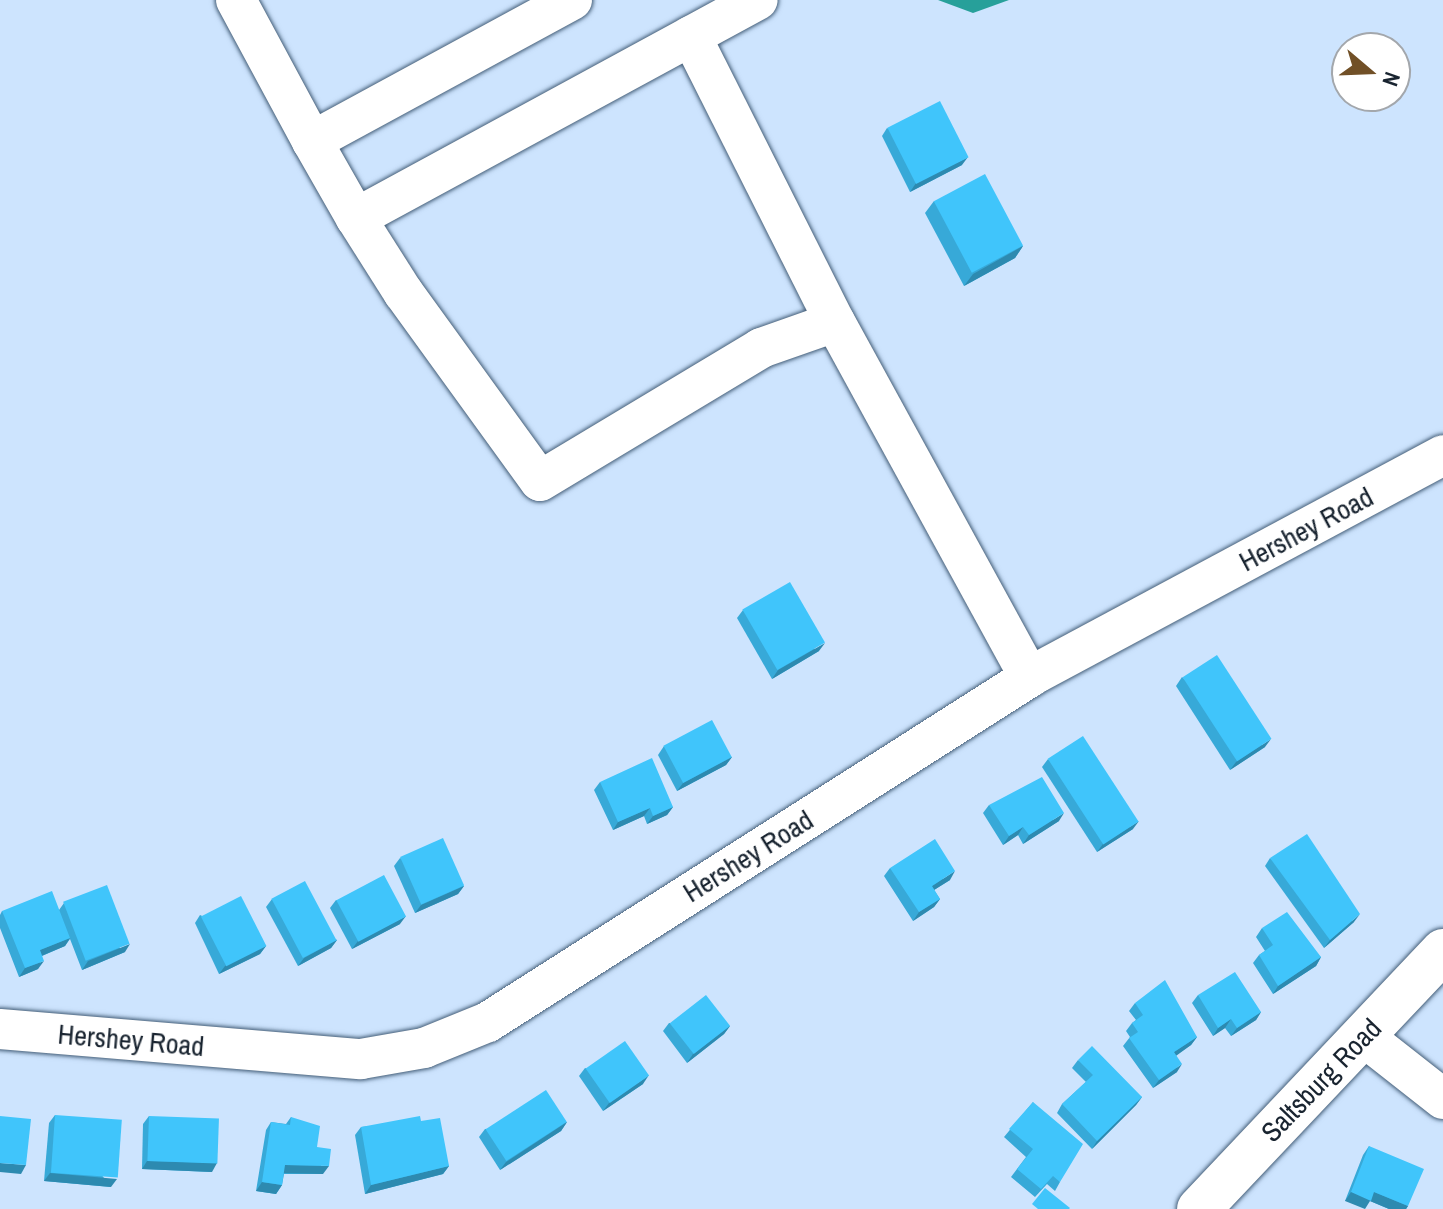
<!DOCTYPE html>
<style>
body{margin:0}
#map{position:relative;width:1443px;height:1209px;overflow:hidden;background:#cde4fe;font-family:"Archivo Narrow",sans-serif}
div>[style]{position:absolute}
.water>*{inset:0;background:#27a09a}
.roads{filter:drop-shadow(0 0 2px #445e78) drop-shadow(0 0 2px #445e78)}
.minor>*{height:40px;margin:-20px;padding:0 20px;transform-origin:20px;border-radius:20px;background:#fff}
.major>*{height:44px;margin:-22px;padding:0 22px;transform-origin:22px;border-radius:22px;background:#fff}
.wall>*{inset:0;background:#37a9d8}
.shaded-wall>*{inset:0;background:#2d8ab0}
.building>*{inset:0;background:#40c5fb;transform-origin:0 0}
span{translate:-50% -50%;white-space:nowrap;text-align:center;line-height:1.15;-webkit-text-stroke:8px #fff;paint-order:stroke}
.street-label{font-size:28px;color:#192430}
.north{position:absolute;left:1331px;top:32px;width:80px;height:80px;box-sizing:border-box;background:#fff;border:2px solid #a3a7ac;border-radius:50%;rotate:109deg;font-size:22px;font-weight:700;line-height:32px;text-align:center;color:#192430}
.north::after{content:'';display:block;margin:auto;width:28px;height:36px;background:#715027;clip-path:polygon(50% 0,100% 100%,50% 72%,0 100%)}
</style>
<div id="map">
<div class="water">
<i style="clip-path:polygon(938px 0,1009px 0,973px 13px)"></i>
</div>
<div class="roads">
<div class="minor">
<i style="left:236px;top:0;width:160px;rotate:61.7deg"></i>
<i style="left:572px;top:0;width:296px;rotate:151.5deg"></i>
<i style="left:312px;top:141px;width:89px;rotate:60.3deg"></i>
<i style="left:356px;top:218px;width:457px;rotate:-28.5deg"></i>
<i style="left:691px;top:36px;width:320px;rotate:63.3deg"></i>
<i style="left:835px;top:322px;width:405px;rotate:61.3deg"></i>
<i style="left:356px;top:218px;width:88px;rotate:57.6deg"></i>
<i style="left:403px;top:292px;width:233px;rotate:54.1deg"></i>
<i style="left:540px;top:481px;width:258px;rotate:-31deg"></i>
<i style="left:761px;top:348px;width:78px;rotate:-19.4deg"></i>
<i style="left:0;top:1029px;width:362px;rotate:4.8deg"></i>
<i style="left:361px;top:1059px;width:64px;rotate:-9.9deg"></i>
<i style="left:424px;top:1048px;width:69px;rotate:-22.1deg"></i>
<i style="left:488px;top:1022px;width:646px;rotate:-32.48deg"></i>
<i style="left:1033px;top:675px;width:465px;rotate:-28.2deg"></i>
<i style="left:1363px;top:1036px;width:102px;rotate:38.2deg"></i>
</div>
<div class="major">
<i style="left:1199px;top:1209px;width:355px;rotate:-46.6deg"></i>
</div>
</div>
<div class="wall">
<i style="clip-path:polygon(887px 128px,962px 165px,910px 192px,882px 136px)"></i>
<i style="clip-path:polygon(934px 201px,1023px 246px,1015px 258px,964px 286px,925px 213px)"></i>
<i style="clip-path:polygon(743px 610px,819px 651px,772px 679px,737px 618px)"></i>
<i style="clip-path:polygon(1182px 677px,1265px 747px,1230px 770px,1176px 686px)"></i>
<i style="clip-path:polygon(664px 746px,732px 757px,726px 765px,677px 791px,658px 755px)"></i>
<i style="clip-path:polygon(1048px 759px,1133px 829px,1097px 852px,1042px 767px)"></i>
<i style="clip-path:polygon(600px 782px,673px 807px,667px 815px,647px 824px,644px 816px,613px 830px,594px 790px)"></i>
<i style="clip-path:polygon(989px 805px,1059px 821px,1023px 844px,1018px 835px,1003px 845px,983px 813px)"></i>
<i style="clip-path:polygon(400px 858px,464px 886px,458px 894px,415px 913px,394px 866px)"></i>
<i style="clip-path:polygon(1270px 858px,1354px 922px,1324px 948px,1265px 866px)"></i>
<i style="clip-path:polygon(890px 868px,950px 880px,934px 890px,940px 899px,934px 907px,913px 921px,884px 876px)"></i>
<i style="clip-path:polygon(272px 899px,337px 940px,331px 948px,298px 966px,266px 907px)"></i>
<i style="clip-path:polygon(336px 900px,400px 924px,352px 949px,330px 908px)"></i>
<i style="clip-path:polygon(64px 903px,125px 952px,82px 970px,70px 939px,65px 946px,42px 956px,38px 969px,19px 977px,0 928px,0 915px,2px 911px,59px 910px)"></i>
<i style="clip-path:polygon(200px 915px,266px 946px,260px 954px,219px 974px,195px 923px)"></i>
<i style="clip-path:polygon(1262px 928px,1321px 957px,1316px 966px,1273px 994px,1253px 963px,1259px 955px,1265px 951px,1256px 937px)"></i>
<i style="clip-path:polygon(1198px 995px,1261px 1012px,1256px 1020px,1231px 1036px,1225px 1028px,1213px 1036px,1192px 1003px)"></i>
<i style="clip-path:polygon(1135px 1003px,1197px 1037px,1191px 1045px,1176px 1055px,1177px 1072px,1153px 1088px,1123px 1046px,1130px 1037px,1126px 1031px,1132px 1023px,1136px 1020px,1129px 1011px)"></i>
<i style="clip-path:polygon(669px 1023px,730px 1026px,724px 1034px,687px 1063px,663px 1031px)"></i>
<i style="clip-path:polygon(1078px 1060px,1142px 1097px,1136px 1105px,1092px 1149px,1057px 1113px,1062px 1104px,1086px 1082px,1072px 1068px)"></i>
<i style="clip-path:polygon(585px 1068px,643px 1084px,603px 1111px,579px 1076px)"></i>
<i style="clip-path:polygon(1033px 1102px,1060px 1182px,1055px 1191px,1047px 1184px,1035px 1197px,1011px 1177px,1026px 1157px,1004px 1137px)"></i>
<i style="clip-path:polygon(55px 1115px,111px 1187px,44px 1181px,49px 1123px)"></i>
<i style="clip-path:polygon(149px 1116px,212px 1172px,142px 1169px,143px 1124px)"></i>
<i style="clip-path:polygon(291px 1117px,317px 1147px,323px 1174px,284px 1174px,282px 1185px,276px 1194px,256px 1191px,266px 1130px,271px 1122px,286px 1124px)"></i>
<i style="clip-path:polygon(421px 1121px,449px 1166px,443px 1174px,365px 1194px,355px 1135px,361px 1127px)"></i>
<i style="clip-path:polygon(567px 1122px,561px 1131px,500px 1170px,479px 1137px,485px 1129px)"></i>
<i style="clip-path:polygon(1369px 1146px,1408px 1206px,1406px 1209px,1389px 1209px,1370px 1201px,1345px 1201px,1363px 1155px)"></i>
</div>
<div class="shaded-wall">
<i style="clip-path:polygon(968px 157px,962px 165px,910px 192px,916px 183px)"></i>
<i style="clip-path:polygon(1023px 246px,1015px 258px,964px 286px,973px 274px)"></i>
<i style="clip-path:polygon(825px 643px,819px 651px,772px 679px,778px 670px)"></i>
<i style="clip-path:polygon(1271px 739px,1265px 747px,1230px 770px,1236px 762px)"></i>
<i style="clip-path:polygon(732px 757px,726px 765px,677px 791px,683px 783px)"></i>
<i style="clip-path:polygon(673px 807px,667px 815px,647px 824px,653px 816px)"></i>
<i style="clip-path:polygon(650px 808px,644px 816px,613px 830px,618px 822px)"></i>
<i style="clip-path:polygon(1064px 813px,1059px 821px,1023px 844px,1029px 835px)"></i>
<i style="clip-path:polygon(1139px 821px,1133px 829px,1097px 852px,1103px 844px)"></i>
<i style="clip-path:polygon(1023px 827px,1018px 835px,1003px 845px,1009px 836px)"></i>
<i style="clip-path:polygon(955px 871px,950px 880px,926px 895px,932px 886px)"></i>
<i style="clip-path:polygon(464px 886px,458px 894px,415px 913px,421px 905px)"></i>
<i style="clip-path:polygon(940px 899px,934px 907px,913px 921px,919px 912px)"></i>
<i style="clip-path:polygon(1360px 914px,1354px 922px,1324px 948px,1330px 940px)"></i>
<i style="clip-path:polygon(406px 916px,400px 924px,352px 949px,358px 941px)"></i>
<i style="clip-path:polygon(70px 938px,65px 946px,34px 959px,40px 950px)"></i>
<i style="clip-path:polygon(337px 940px,331px 948px,298px 966px,304px 958px)"></i>
<i style="clip-path:polygon(130px 944px,125px 952px,82px 970px,88px 961px)"></i>
<i style="clip-path:polygon(266px 946px,260px 954px,219px 974px,225px 966px)"></i>
<i style="clip-path:polygon(1321px 957px,1316px 966px,1273px 994px,1278px 986px)"></i>
<i style="clip-path:polygon(44px 961px,38px 969px,19px 977px,25px 968px)"></i>
<i style="clip-path:polygon(1261px 1012px,1256px 1020px,1231px 1036px,1237px 1028px)"></i>
<i style="clip-path:polygon(1231px 1019px,1225px 1028px,1213px 1036px,1218px 1028px)"></i>
<i style="clip-path:polygon(730px 1026px,724px 1034px,687px 1063px,693px 1054px)"></i>
<i style="clip-path:polygon(1197px 1037px,1191px 1045px,1169px 1061px,1174px 1052px)"></i>
<i style="clip-path:polygon(1182px 1064px,1177px 1072px,1153px 1088px,1159px 1080px)"></i>
<i style="clip-path:polygon(649px 1075px,643px 1084px,603px 1111px,609px 1103px)"></i>
<i style="clip-path:polygon(1142px 1097px,1136px 1105px,1092px 1149px,1097px 1141px)"></i>
<i style="clip-path:polygon(567px 1122px,561px 1131px,500px 1170px,506px 1162px)"></i>
<i style="clip-path:polygon(147px 1161px,217px 1163px,212px 1172px,142px 1169px)"></i>
<i style="clip-path:polygon(0 1163px,26px 1165px,21px 1174px,0 1172px)"></i>
<i style="clip-path:polygon(285px 1165px,329px 1166px,323px 1174px,280px 1173px)"></i>
<i style="clip-path:polygon(449px 1166px,443px 1174px,365px 1194px,371px 1185px)"></i>
<i style="clip-path:polygon(50px 1173px,117px 1179px,111px 1187px,44px 1181px)"></i>
<i style="clip-path:polygon(262px 1182px,282px 1185px,276px 1194px,256px 1191px)"></i>
<i style="clip-path:polygon(1351px 1192px,1374px 1192px,1408px 1206px,1406px 1209px,1389px 1209px,1370px 1201px,1365px 1209px,1345px 1201px)"></i>
</div>
<div class="building">
<i style="left:940px;top:101px;width:63px;height:59px;rotate:63deg"></i>
<i style="left:985px;top:174px;width:81px;height:58px;rotate:62deg"></i>
<i style="left:790px;top:582px;width:70px;height:55px;rotate:60deg"></i>
<i style="left:1217px;top:655px;width:100px;height:41px;rotate:57deg"></i>
<i style="left:712px;top:720px;width:42px;height:55px;rotate:62deg"></i>
<i style="left:1083px;top:736px;width:102px;height:42px;rotate:57deg"></i>
<i style="clip-path:polygon(652px 758px,673px 807px,653px 816px,650px 808px,618px 822px,600px 782px)"></i>
<i style="clip-path:polygon(1042px 777px,1064px 813px,1029px 835px,1023px 827px,1009px 836px,989px 805px)"></i>
<i style="clip-path:polygon(1307px 834px,1360px 914px,1330px 940px,1270px 858px)"></i>
<i style="left:443px;top:838px;width:52px;height:47px;rotate:66deg"></i>
<i style="clip-path:polygon(935px 839px,955px 871px,932px 886px,940px 899px,919px 912px,890px 868px)"></i>
<i style="left:384px;top:875px;width:47px;height:54px;rotate:62deg"></i>
<i style="left:305px;top:881px;width:67px;height:38px;rotate:62deg"></i>
<i style="left:107px;top:885px;width:63px;height:47px;rotate:69deg"></i>
<i style="clip-path:polygon(52px 891px,70px 938px,40px 950px,44px 961px,25px 968px,2px 911px)"></i>
<i style="left:241px;top:896px;width:56px;height:45px;rotate:63deg"></i>
<i style="clip-path:polygon(1287px 912px,1321px 957px,1278px 986px,1259px 955px,1273px 945px,1262px 928px)"></i>
<i style="clip-path:polygon(1235px 972px,1261px 1012px,1237px 1028px,1231px 1019px,1218px 1028px,1198px 995px)"></i>
<i style="clip-path:polygon(1165px 980px,1197px 1037px,1174px 1052px,1182px 1064px,1159px 1080px,1129px 1038px,1138px 1032px,1132px 1023px,1143px 1015px,1135px 1003px)"></i>
<i style="left:706px;top:995px;width:39px;height:46px;rotate:52deg"></i>
<i style="left:625px;top:1041px;width:42px;height:48px;rotate:55deg"></i>
<i style="clip-path:polygon(1092px 1046px,1142px 1097px,1097px 1141px,1062px 1104px,1093px 1075px,1078px 1060px)"></i>
<i style="left:546px;top:1090px;width:38px;height:72px;rotate:57deg"></i>
<i style="clip-path:polygon(1033px 1102px,1083px 1144px,1060px 1182px,1053px 1176px,1041px 1189px,1017px 1169px,1033px 1149px,1009px 1129px)"></i>
<i style="left:55px;top:1115px;width:67px;height:58px;rotate:4deg"></i>
<i style="clip-path:polygon(0 1116px,31px 1119px,26px 1165px,0 1163px)"></i>
<i style="left:149px;top:1116px;width:70px;height:45px;rotate:2deg"></i>
<i style="clip-path:polygon(420px 1116px,421px 1121px,440px 1118px,449px 1166px,371px 1185px,361px 1127px)"></i>
<i style="clip-path:polygon(291px 1117px,320px 1126px,317px 1147px,331px 1149px,329px 1166px,285px 1165px,282px 1185px,262px 1182px,271px 1122px,290px 1125px)"></i>
<i style="clip-path:polygon(1369px 1146px,1424px 1169px,1408px 1206px,1374px 1192px,1371px 1201px,1351px 1192px)"></i>
<i style="clip-path:polygon(1045px 1188px,1070px 1208px,1069px 1209px,1038px 1209px,1032px 1204px)"></i>
</div>
<div class="street-label">
<span style="left:1306px;top:529px;rotate:-28deg">Hershey Road</span>
<span style="left:748px;top:856px;rotate:-32deg">Hershey Road</span>
<span style="left:131px;top:1040px;rotate:5deg">Hershey Road</span>
<span style="left:1321px;top:1080px;rotate:-46deg">Saltsburg Road</span>
</div>
<div class="north">N</div>
</div>
